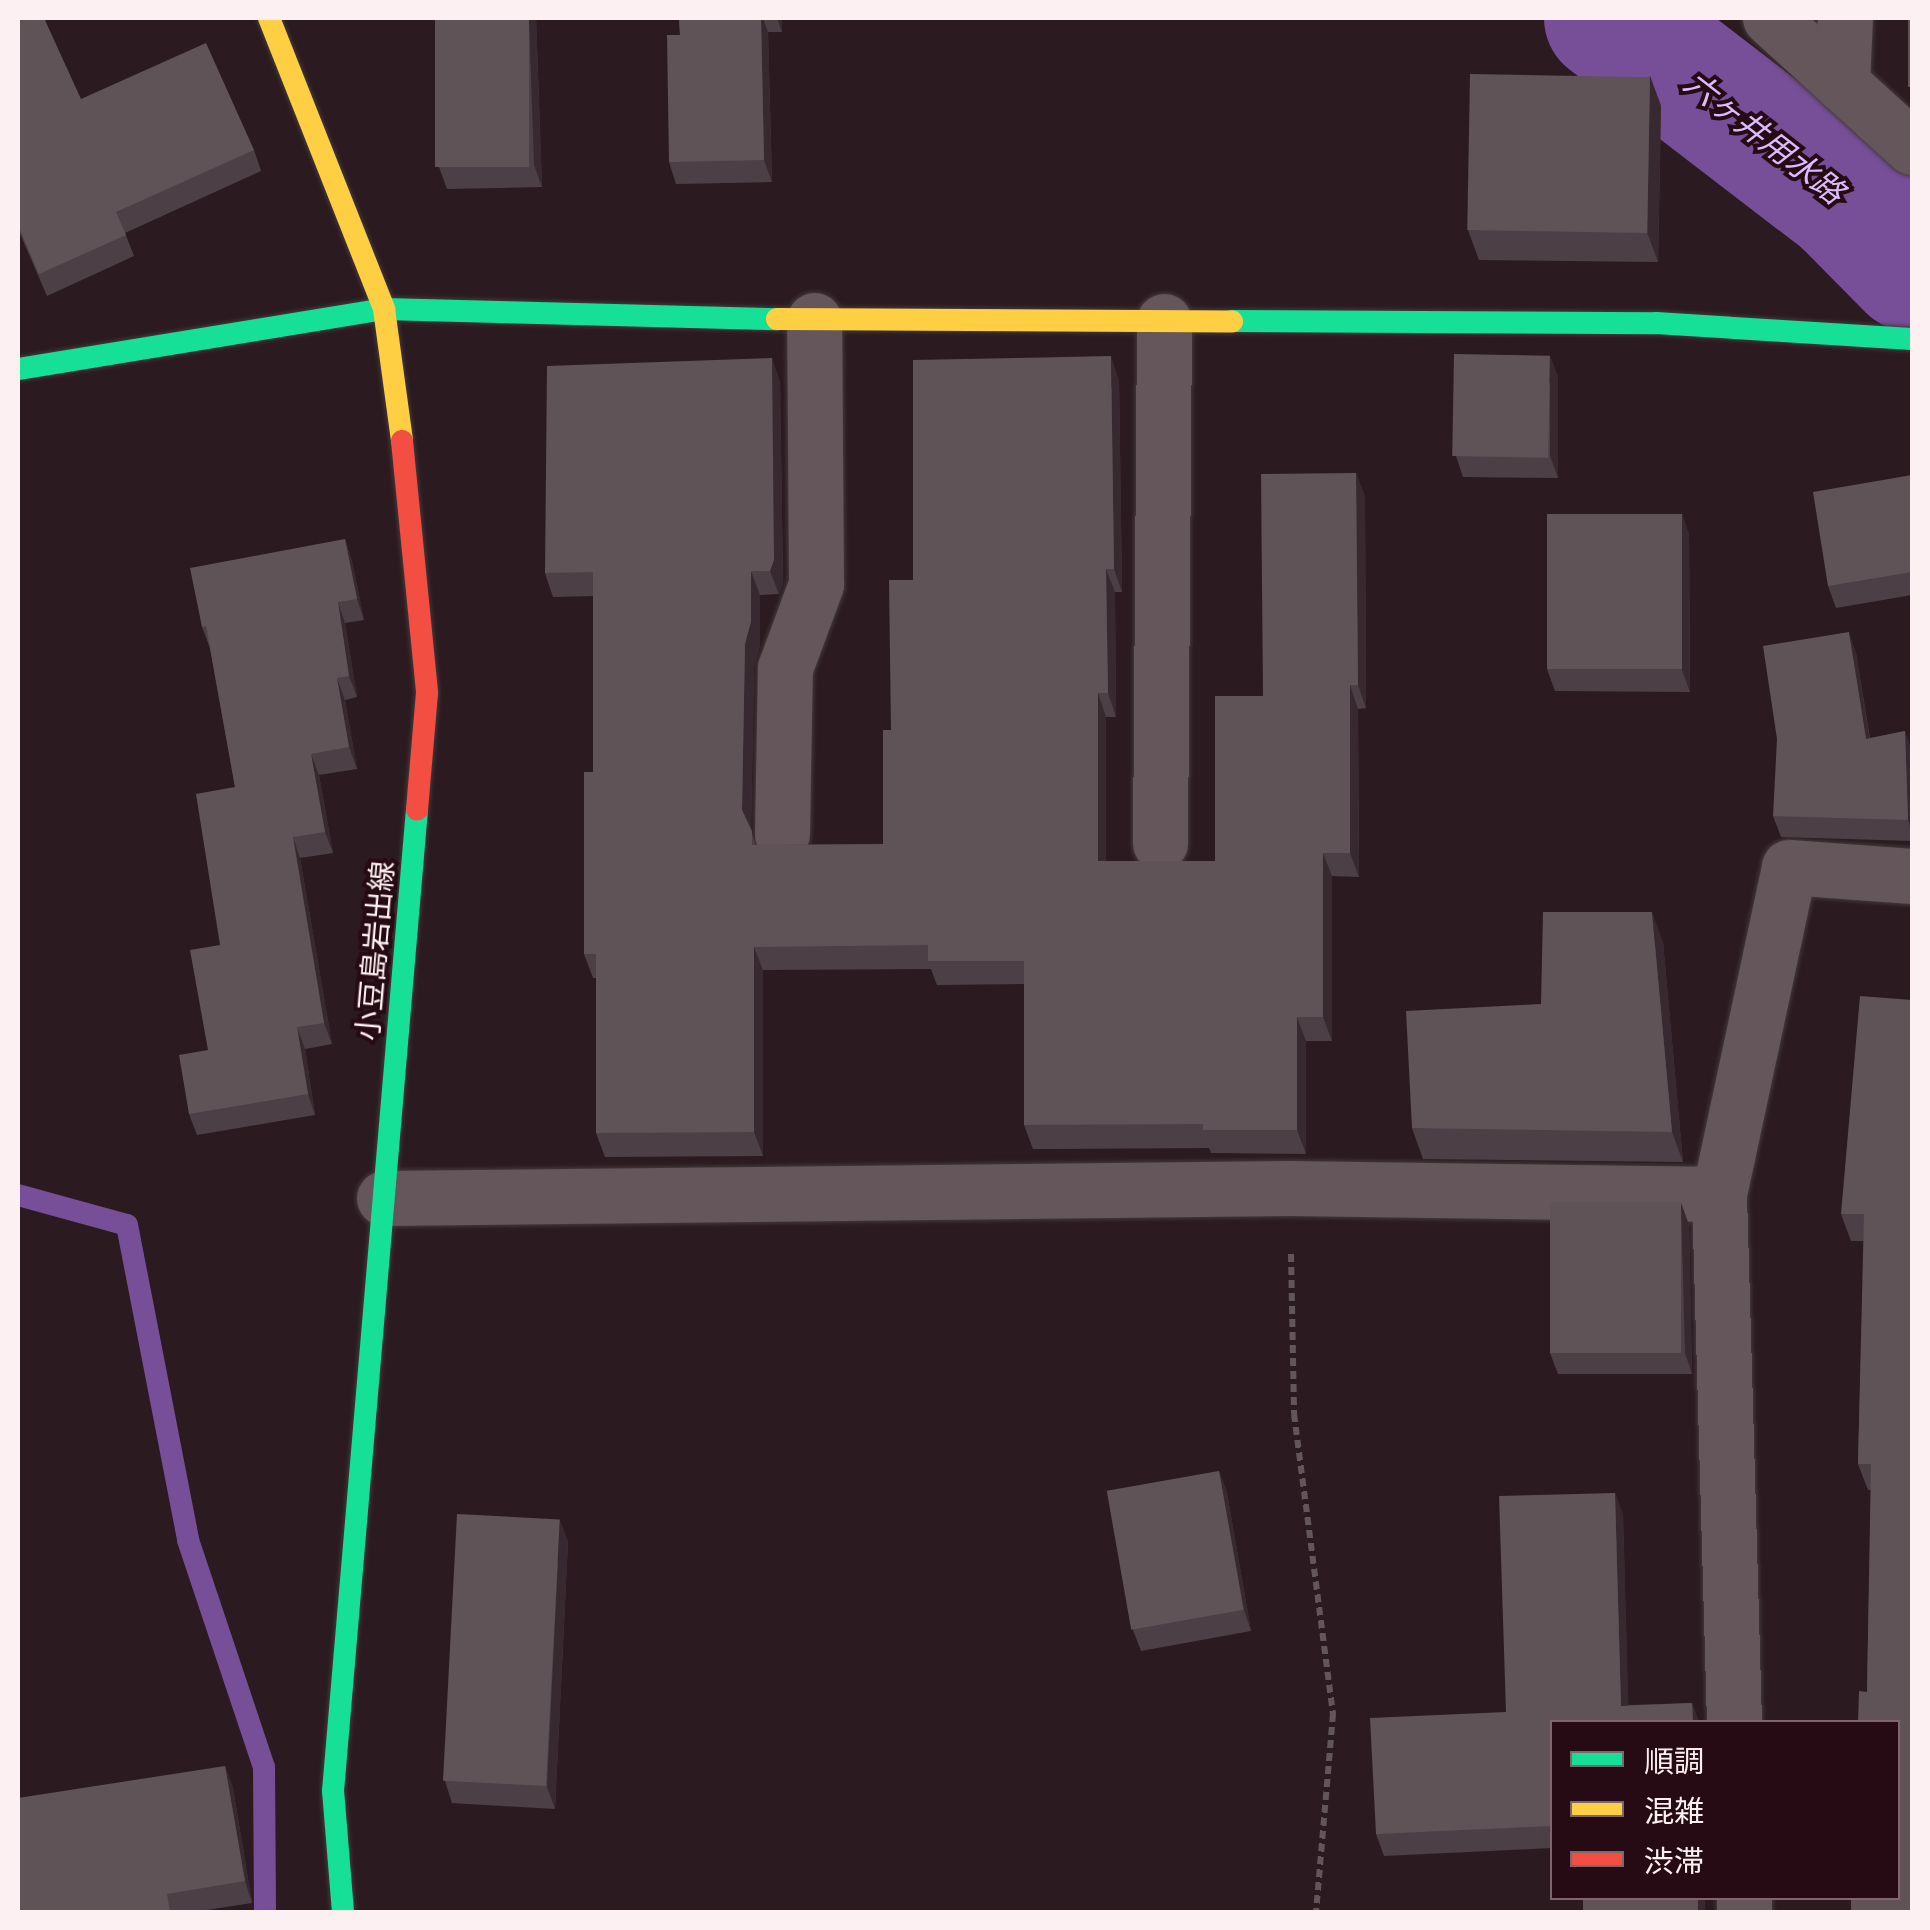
<!DOCTYPE html>
<meta charset="utf-8">
<style>
body{margin:0}
#map{position:relative;width:1930px;height:1930px;overflow:hidden;background:#2b1b20;font-family:"Public Sans","Noto Sans JP",sans-serif}
div>[style]{position:absolute}
.stream>*{height:22px;margin:-11px;padding:0 11px;transform-origin:11px;border-radius:11px;background:#774f99}
.river>*{height:130px;margin:-65px;padding:0 65px;transform-origin:65px;border-radius:65px;background:#774f99}
.path>*{height:6px;margin-top:-3px;transform-origin:0;background:repeating-linear-gradient(90deg,#625659 0 8px,transparent 0 13px)}
.roads{filter:drop-shadow(0 0 2px #44393c) drop-shadow(0 0 2px #44393c)}
.street>*{height:55px;margin:-27.5px;padding:0 27.5px;transform-origin:27.5px;border-radius:27.5px;background:#64565a}
.fast>*{height:22px;margin:-11px;padding:0 11px;transform-origin:11px;border-radius:11px;background:#16e098}
.slow>*{height:22px;margin:-11px;padding:0 11px;transform-origin:11px;border-radius:11px;background:#ffcf43}
.jam>*{height:22px;margin:-11px;padding:0 11px;transform-origin:11px;border-radius:11px;background:#f24e42}
.wall>*{inset:0;background:#4c4046}
.shaded-wall>*{inset:0;background:#37292f;transform-origin:0 0}
.building>*{inset:0;background:#5f5358;transform-origin:0 0}
span{translate:-50% -50%;white-space:nowrap;text-align:center;line-height:1.15;-webkit-text-stroke:8px #270b14;paint-order:stroke}
.street-label{font-size:30px;color:#fdf0f2}
.water-label{font-size:32px;color:#dbbbfc;font-style:italic}
.frame{position:absolute;inset:0;border:20px solid #fdf0f2;pointer-events:none}
.legend{position:absolute;left:1550px;top:1720px;width:350px;height:180px;box-sizing:border-box;background:#270b14;border:2px solid #7d676d;margin:0;padding:12px 18px;list-style:none;font-size:30px;color:#fdf0f2}
.legend li{display:flex;align-items:center;gap:20px;height:50px}
.legend b{width:50px;border:2px solid #7d676d}
</style>
<div id="map">
<div class="stream">
<i style="left:18px;top:1195px;width:113px;rotate:15.4deg"></i>
<i style="left:127px;top:1225px;width:321px;rotate:79deg"></i>
<i style="left:188px;top:1540px;width:239px;rotate:71.5deg"></i>
<i style="left:264px;top:1767px;width:145px;rotate:89.6deg"></i>
</div>
<div class="river">
<i style="left:1609px;top:18px;width:297px;rotate:37.5deg"></i>
<i style="left:1845px;top:199px;width:95px;rotate:45.4deg"></i>
</div>
<div class="path">
<i style="left:1291px;top:1254px;width:160px;rotate:88.9deg"></i>
<i style="left:1294px;top:1414px;width:303px;rotate:82.6deg"></i>
<i style="left:1333px;top:1714px;width:199px;rotate:94.9deg"></i>
</div>
<div class="roads">
<div class="street">
<i style="left:1770px;top:18px;width:192px;rotate:42.3deg"></i>
<i style="left:1842px;top:84px;width:66px;rotate:-87.4deg"></i>
<i style="left:782px;top:834px;width:166px;rotate:-89deg"></i>
<i style="left:785px;top:668px;width:90px;rotate:-69.7deg"></i>
<i style="left:816px;top:584px;width:264px;rotate:-90.4deg"></i>
<i style="left:1160px;top:843px;width:522px;rotate:-89.56deg"></i>
<i style="left:384px;top:1198px;width:905px;rotate:-0.63deg"></i>
<i style="left:1289px;top:1188px;width:430px;rotate:0.8deg"></i>
<i style="left:1734px;top:1722px;width:528px;rotate:-91.63deg"></i>
<i style="left:1719px;top:1194px;width:334px;rotate:-77.9deg"></i>
<i style="left:1789px;top:867px;width:123px;rotate:4.2deg"></i>
<i style="left:1744px;top:1898px;width:14px;rotate:90deg"></i>
</div>
<div class="fast">
<i style="left:1232px;top:321px;width:424px;rotate:0.3deg"></i>
<i style="left:1656px;top:323px;width:256px;rotate:3.6deg"></i>
<i style="left:18px;top:369px;width:371px;rotate:-9.3deg"></i>
<i style="left:384px;top:309px;width:393px;rotate:1.5deg"></i>
<i style="left:343px;top:1912px;width:121px;rotate:-94.7deg"></i>
<i style="left:333px;top:1791px;width:985px;rotate:-85.11deg"></i>
</div>
<div class="slow">
<i style="left:269px;top:18px;width:313px;rotate:68.4deg"></i>
<i style="left:384px;top:309px;width:133px;rotate:82.2deg"></i>
<i style="left:777px;top:319px;width:455px;rotate:0.3deg"></i>
</div>
<div class="jam">
<i style="left:402px;top:441px;width:253px;rotate:84.3deg"></i>
<i style="left:427px;top:693px;width:117px;rotate:94.9deg"></i>
</div>
</div>
<div class="wall">
<i style="clip-path:polygon(18px 18px,81px 99px,254px 150px,261px 171px,125px 233px,134px 256px,47px 296px,18px 229px)"></i>
<i style="clip-path:polygon(435px 18px,536px 18px,542px 187px,447px 189px,439px 167px)"></i>
<i style="clip-path:polygon(679px 18px,782px 18px,782px 32px,768px 32px,772px 182px,676px 184px,669px 162px,680px 35px)"></i>
<i style="clip-path:polygon(1650px 76px,1661px 106px,1658px 262px,1479px 260px,1468px 230px)"></i>
<i style="clip-path:polygon(772px 358px,780px 382px,783px 583px,779px 594px,760px 595px,760px 645px,754px 667px,751px 830px,756px 845px,883px 844px,891px 730px,913px 580px,1119px 380px,1122px 592px,1115px 592px,1116px 717px,1106px 717px,1106px 861px,1215px 861px,1263px 696px,1356px 473px,1365px 497px,1366px 708px,1358px 709px,1359px 877px,1332px 876px,1332px 1041px,1306px 1041px,1306px 1154px,1211px 1153px,1209px 1148px,1033px 1149px,1024px 1125px,1024px 984px,937px 985px,931px 969px,763px 970px,763px 1156px,605px 1157px,596px 1133px,596px 978px,593px 978px,584px 954px,593px 772px,593px 596px,553px 597px,545px 573px)"></i>
<i style="clip-path:polygon(1558px 376px,1558px 478px,1463px 477px,1456px 456px)"></i>
<i style="clip-path:polygon(1912px 475px,1912px 595px,1836px 608px,1828px 586px)"></i>
<i style="clip-path:polygon(1682px 514px,1689px 535px,1690px 692px,1555px 691px,1547px 669px)"></i>
<i style="clip-path:polygon(345px 539px,352px 561px,364px 620px,345px 623px,357px 697px,345px 700px,357px 769px,319px 775px,333px 853px,300px 858px,332px 1044px,305px 1049px,315px 1115px,197px 1135px,189px 1114px,208px 1050px,220px 945px,235px 787px,210px 648px,202px 627px)"></i>
<i style="clip-path:polygon(1856px 653px,1870px 738px,1905px 731px,1912px 752px,1912px 841px,1781px 837px,1773px 816px)"></i>
<i style="clip-path:polygon(1663px 942px,1683px 1162px,1423px 1159px,1412px 1128px,1541px 1004px)"></i>
<i style="clip-path:polygon(1912px 1000px,1867px 1692px,1871px 1490px,1868px 1490px,1858px 1464px,1864px 1241px,1851px 1241px,1841px 1214px)"></i>
<i style="clip-path:polygon(1681px 1203px,1689px 1225px,1692px 1374px,1558px 1374px,1550px 1353px)"></i>
<i style="clip-path:polygon(1219px 1471px,1227px 1493px,1251px 1631px,1141px 1651px,1133px 1630px)"></i>
<i style="clip-path:polygon(1615px 1493px,1623px 1515px,1628px 1705px,1692px 1703px,1699px 1722px,1552px 1722px,1552px 1848px,1384px 1856px,1376px 1834px,1506px 1712px)"></i>
<i style="clip-path:polygon(568px 1541px,555px 1809px,452px 1803px,445px 1781px)"></i>
<i style="clip-path:polygon(225px 1766px,233px 1788px,252px 1903px,194px 1912px,18px 1912px)"></i>
</div>
<div class="shaded-wall">
<i style="clip-path:polygon(529px 18px,536px 18px,542px 187px,534px 165px)"></i>
<i style="clip-path:polygon(761px 18px,763px 18px,768px 32px,772px 182px,764px 160px)"></i>
<i style="clip-path:polygon(777px 18px,782px 18px,782px 32px)"></i>
<i style="clip-path:polygon(1650px 76px,1661px 106px,1658px 262px,1647px 232px)"></i>
<i style="clip-path:polygon(1550px 355px,1558px 376px,1558px 478px,1550px 456px)"></i>
<i style="clip-path:polygon(1111px 356px,1119px 380px,1122px 592px,1114px 569px)"></i>
<i style="clip-path:polygon(772px 358px,780px 382px,783px 583px,779px 594px,770px 571px)"></i>
<i style="clip-path:polygon(1356px 473px,1365px 497px,1366px 708px,1358px 685px)"></i>
<i style="clip-path:polygon(1682px 514px,1689px 535px,1690px 692px,1682px 670px)"></i>
<i style="clip-path:polygon(345px 539px,352px 561px,364px 620px,357px 599px)"></i>
<i style="clip-path:polygon(1106px 569px,1115px 592px,1116px 717px,1108px 693px)"></i>
<i style="clip-path:polygon(751px 571px,760px 595px,760px 645px,754px 667px,751px 833px,742px 810px,745px 644px)"></i>
<i style="clip-path:polygon(338px 602px,345px 623px,357px 697px,349px 676px)"></i>
<i style="clip-path:polygon(1849px 632px,1856px 653px,1873px 760px,1866px 739px)"></i>
<i style="clip-path:polygon(337px 678px,345px 700px,357px 769px,349px 747px)"></i>
<i style="clip-path:polygon(1350px 685px,1358px 709px,1359px 877px,1350px 853px)"></i>
<i style="clip-path:polygon(1098px 693px,1106px 717px,1106px 885px,1098px 861px)"></i>
<i style="clip-path:polygon(1905px 731px,1912px 752px,1912px 833px,1908px 820px)"></i>
<i style="clip-path:polygon(311px 754px,319px 775px,333px 853px,325px 832px)"></i>
<i style="clip-path:polygon(293px 837px,300px 858px,332px 1044px,324px 1023px)"></i>
<i style="clip-path:polygon(1323px 853px,1332px 876px,1332px 1041px,1323px 1017px)"></i>
<i style="clip-path:polygon(1652px 912px,1663px 942px,1683px 1162px,1672px 1132px)"></i>
<i style="clip-path:polygon(754px 947px,763px 970px,763px 1156px,754px 1132px)"></i>
<i style="clip-path:polygon(1297px 1017px,1306px 1041px,1306px 1154px,1297px 1130px)"></i>
<i style="clip-path:polygon(297px 1027px,305px 1049px,315px 1115px,308px 1094px)"></i>
<i style="clip-path:polygon(1681px 1203px,1689px 1225px,1692px 1374px,1685px 1353px)"></i>
<i style="clip-path:polygon(1219px 1471px,1227px 1493px,1251px 1631px,1244px 1610px)"></i>
<i style="clip-path:polygon(1615px 1493px,1623px 1515px,1629px 1722px,1621px 1706px)"></i>
<i style="clip-path:polygon(560px 1520px,568px 1541px,555px 1809px,547px 1787px)"></i>
<i style="clip-path:polygon(1692px 1703px,1699px 1722px,1693px 1722px)"></i>
<i style="clip-path:polygon(225px 1766px,233px 1788px,252px 1903px,245px 1881px)"></i>
<i style="left:1698px;top:1898px;width:7px;height:14px"></i>
</div>
<div class="building">
<i style="clip-path:polygon(18px 18px,44px 18px,81px 99px,206px 43px,254px 150px,116px 212px,126px 235px,39px 274px,18px 225px)"></i>
<i style="left:435px;top:18px;width:94px;height:149px"></i>
<i style="clip-path:polygon(679px 18px,761px 18px,764px 160px,669px 162px,667px 35px,680px 35px)"></i>
<i style="left:1908px;top:18px;width:4px;height:69px"></i>
<i style="left:1470px;top:74px;width:180px;height:156px;rotate:1deg"></i>
<i style="left:1454px;top:354px;width:96px;height:102px;rotate:1deg"></i>
<i style="clip-path:polygon(1111px 356px,1114px 569px,1106px 569px,1108px 693px,1098px 693px,1098px 861px,1215px 861px,1215px 696px,1263px 696px,1261px 474px,1356px 473px,1358px 685px,1350px 685px,1350px 853px,1323px 853px,1323px 1017px,1297px 1017px,1297px 1130px,1203px 1130px,1203px 1124px,1024px 1125px,1024px 961px,928px 961px,928px 945px,754px 947px,754px 1132px,596px 1133px,596px 954px,584px 954px,584px 772px,593px 772px,593px 572px,545px 573px,547px 366px,772px 358px,774px 560px,770px 571px,751px 571px,751px 622px,745px 644px,742px 810px,752px 831px,752px 845px,883px 844px,883px 730px,891px 730px,889px 580px,913px 580px,913px 360px)"></i>
<i style="clip-path:polygon(1912px 475px,1912px 572px,1828px 586px,1813px 492px)"></i>
<i style="left:1547px;top:514px;width:135px;height:155px"></i>
<i style="clip-path:polygon(345px 539px,357px 599px,338px 602px,349px 676px,337px 678px,349px 747px,311px 754px,325px 832px,293px 837px,324px 1023px,297px 1027px,308px 1094px,189px 1114px,179px 1055px,208px 1050px,190px 950px,220px 945px,196px 794px,235px 787px,206px 626px,202px 627px,190px 568px)"></i>
<i style="clip-path:polygon(1849px 632px,1866px 739px,1905px 731px,1908px 820px,1773px 816px,1777px 739px,1763px 646px)"></i>
<i style="clip-path:polygon(1543px 912px,1652px 912px,1672px 1132px,1412px 1128px,1406px 1011px,1541px 1004px)"></i>
<i style="clip-path:polygon(1860px 996px,1912px 1000px,1912px 1912px,1851px 1912px,1851px 1898px,1898px 1898px,1898px 1722px,1858px 1722px,1859px 1691px,1867px 1692px,1871px 1464px,1858px 1464px,1864px 1214px,1841px 1214px)"></i>
<i style="left:1550px;top:1202px;width:131px;height:151px"></i>
<i style="left:1219px;top:1471px;width:141px;height:114px;rotate:80deg"></i>
<i style="clip-path:polygon(1615px 1493px,1621px 1706px,1692px 1703px,1693px 1722px,1552px 1722px,1552px 1826px,1376px 1834px,1370px 1718px,1506px 1712px,1499px 1496px)"></i>
<i style="left:457px;top:1514px;width:103px;height:267px;rotate:3deg"></i>
<i style="clip-path:polygon(225px 1766px,245px 1881px,167px 1894px,170px 1912px,18px 1912px,18px 1798px)"></i>
<i style="left:1583px;top:1898px;width:115px;height:14px"></i>
</div>
<div class="street-label">
<span style="left:375px;top:951px;rotate:-85deg">小豆島岩出線</span>
</div>
<div class="water-label">
<span style="left:1764px;top:138px;rotate:38deg">六ヶ井用水路</span>
</div>
<div class="frame"></div>
<ul class="legend">
<li><b style="height:12px;background:#16e098"></b>順調</li>
<li><b style="height:12px;background:#ffcf43"></b>混雑</li>
<li><b style="height:12px;background:#f24e42"></b>渋滞</li>
</ul>
</div>
